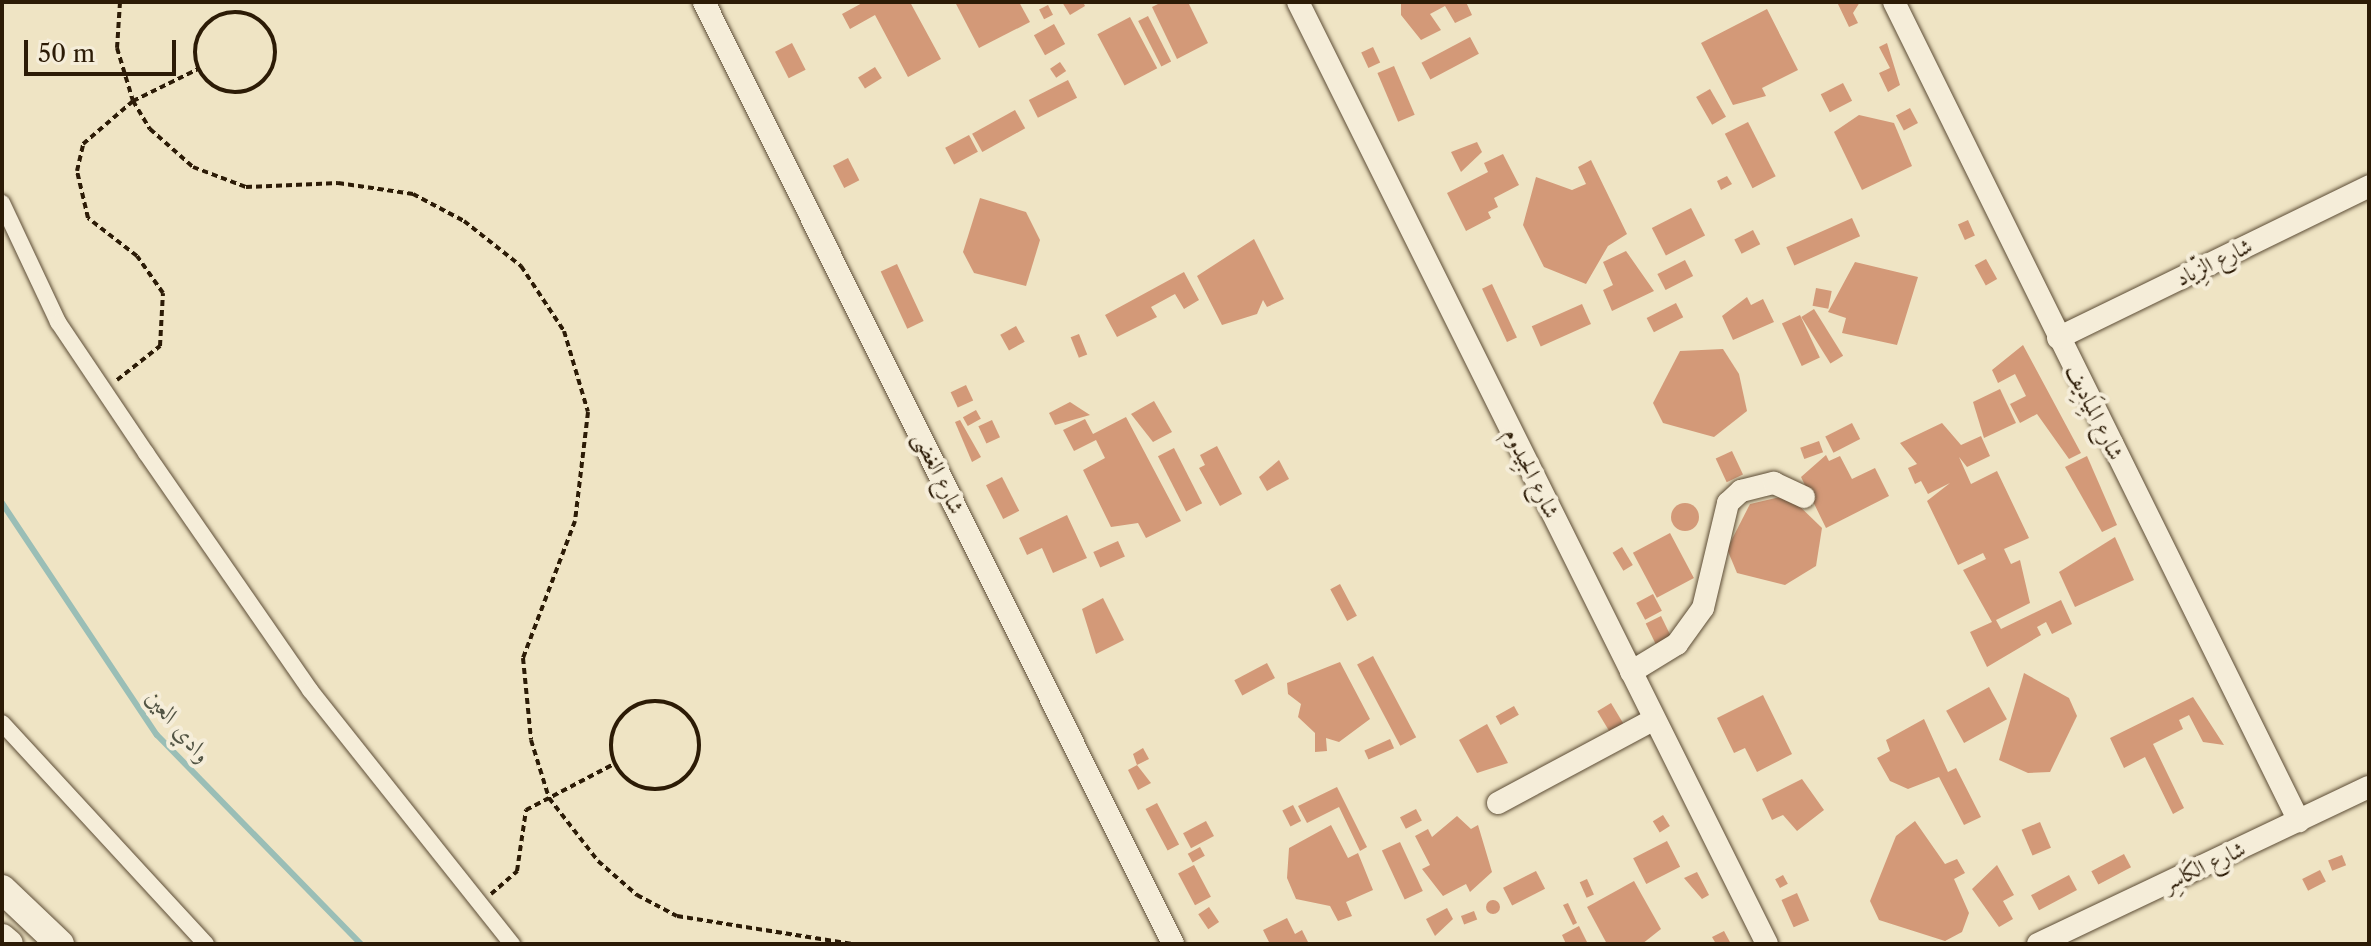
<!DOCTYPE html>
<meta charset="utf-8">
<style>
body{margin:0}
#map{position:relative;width:2371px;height:946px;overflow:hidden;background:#efe4c4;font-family:"Libre Caslon Text",Amiri,serif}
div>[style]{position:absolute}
.stream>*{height:6px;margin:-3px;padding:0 3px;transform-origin:3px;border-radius:3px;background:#9abeb6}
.building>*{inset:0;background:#d39978;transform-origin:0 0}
.round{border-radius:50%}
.path>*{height:4px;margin-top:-2px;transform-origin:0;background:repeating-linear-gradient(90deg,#2c1b06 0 6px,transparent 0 10px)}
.path>.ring{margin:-2px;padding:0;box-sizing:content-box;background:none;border:4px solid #2c1b06;border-radius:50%}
.roads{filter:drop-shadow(0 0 2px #5d4d36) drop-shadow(0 0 2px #5d4d36)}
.pedestrian>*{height:16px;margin:-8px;padding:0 8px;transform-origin:8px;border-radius:8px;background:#f5edd9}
.minor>*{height:22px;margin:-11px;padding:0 11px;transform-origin:11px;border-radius:11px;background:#f5edd9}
.tertiary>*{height:28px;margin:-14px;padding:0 14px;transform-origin:14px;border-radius:14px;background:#f5edd9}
span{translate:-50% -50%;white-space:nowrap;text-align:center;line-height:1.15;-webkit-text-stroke:8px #f5edd9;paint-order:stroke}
.street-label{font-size:22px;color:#2c1b06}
.water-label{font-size:24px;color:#525444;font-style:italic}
.frame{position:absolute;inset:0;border:4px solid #2c1b06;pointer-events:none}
.scale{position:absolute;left:24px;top:40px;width:152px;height:36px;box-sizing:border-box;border:4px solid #2c1b06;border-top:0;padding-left:10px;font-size:24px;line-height:28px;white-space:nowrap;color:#2c1b06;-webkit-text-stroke:6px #f5edd9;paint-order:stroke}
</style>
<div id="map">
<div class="stream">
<i style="left:2px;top:503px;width:279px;rotate:56.3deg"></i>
<i style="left:157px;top:735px;width:292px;rotate:45.7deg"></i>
</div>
<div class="building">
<i style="clip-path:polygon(864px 2px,910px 2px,941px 59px,908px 77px,875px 15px,850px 29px,842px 14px)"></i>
<i style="clip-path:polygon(955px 2px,1019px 2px,1030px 22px,979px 48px)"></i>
<i style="clip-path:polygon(1062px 2px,1083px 2px,1085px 6px,1070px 15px)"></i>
<i style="clip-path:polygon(1162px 2px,1188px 2px,1208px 43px,1177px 59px,1152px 7px)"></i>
<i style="clip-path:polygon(1401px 2px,1466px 2px,1472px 15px,1455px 23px,1445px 6px,1430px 14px,1441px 30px,1421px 40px,1401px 15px)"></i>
<i style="clip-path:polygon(1837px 2px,1860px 2px,1853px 13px,1858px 23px,1849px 27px)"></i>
<i style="left:1048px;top:5px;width:11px;height:10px;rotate:63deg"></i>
<i style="clip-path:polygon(1767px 9px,1798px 70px,1762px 88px,1766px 96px,1733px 105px,1701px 43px)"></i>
<i style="left:1148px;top:16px;width:51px;height:11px;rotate:63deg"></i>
<i style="left:1130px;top:17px;width:58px;height:37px;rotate:62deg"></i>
<i style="left:1054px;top:24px;width:23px;height:23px;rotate:61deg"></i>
<i style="left:1470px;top:37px;width:19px;height:55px;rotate:62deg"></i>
<i style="left:792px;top:43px;width:30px;height:19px;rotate:63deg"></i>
<i style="clip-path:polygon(1887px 43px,1900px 85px,1888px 92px,1879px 73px,1890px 68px,1879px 47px)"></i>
<i style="left:1373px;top:47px;width:17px;height:13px;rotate:65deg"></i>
<i style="left:1060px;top:62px;width:11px;height:12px;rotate:56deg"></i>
<i style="left:1394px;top:66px;width:53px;height:18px;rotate:67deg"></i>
<i style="left:875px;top:67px;width:13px;height:20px;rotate:58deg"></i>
<i style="left:1068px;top:80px;width:20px;height:44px;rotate:63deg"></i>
<i style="left:1843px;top:83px;width:20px;height:25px;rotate:63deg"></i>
<i style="left:1710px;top:89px;width:32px;height:16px;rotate:60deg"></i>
<i style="left:1910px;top:108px;width:17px;height:16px;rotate:62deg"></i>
<i style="left:1015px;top:110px;width:21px;height:49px;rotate:61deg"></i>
<i style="clip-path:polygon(1859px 115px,1894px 123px,1912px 166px,1862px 190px,1834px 132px)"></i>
<i style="left:1748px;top:122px;width:61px;height:26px;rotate:63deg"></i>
<i style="left:969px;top:135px;width:19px;height:27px;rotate:62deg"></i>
<i style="clip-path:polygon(1477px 142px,1482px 152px,1461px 172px,1451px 152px)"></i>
<i style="clip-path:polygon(1503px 154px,1519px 185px,1494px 198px,1498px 207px,1488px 212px,1491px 218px,1466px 231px,1447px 193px,1488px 172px,1484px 163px)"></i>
<i style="left:848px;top:158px;width:25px;height:17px;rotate:63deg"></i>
<i style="clip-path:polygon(1591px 160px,1627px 234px,1608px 246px,1586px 284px,1544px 267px,1523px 225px,1536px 177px,1572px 190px,1586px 184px,1578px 167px)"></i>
<i style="clip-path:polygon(1727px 176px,1732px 184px,1721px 190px,1717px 181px)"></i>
<i style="clip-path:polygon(980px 198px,1026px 212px,1040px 240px,1026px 286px,974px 273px,963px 252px)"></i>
<i style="left:1691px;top:208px;width:31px;height:44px;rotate:63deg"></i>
<i style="left:1852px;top:218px;width:20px;height:72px;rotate:66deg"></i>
<i style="left:1968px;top:220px;width:17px;height:11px;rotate:66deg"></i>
<i style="left:1753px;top:230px;width:16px;height:21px;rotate:63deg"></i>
<i style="clip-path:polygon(1254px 239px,1284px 299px,1267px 307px,1263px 300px,1257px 314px,1222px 325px,1197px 276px)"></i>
<i style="clip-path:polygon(1626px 251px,1654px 291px,1612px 311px,1603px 290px,1613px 285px,1603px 262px)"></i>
<i style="left:1986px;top:259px;width:23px;height:13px;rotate:61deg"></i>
<i style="left:1685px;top:260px;width:18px;height:31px;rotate:63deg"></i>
<i style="clip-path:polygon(1855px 262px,1918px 277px,1897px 345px,1842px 333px,1846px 318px,1828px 312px)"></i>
<i style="left:897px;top:264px;width:63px;height:18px;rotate:65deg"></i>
<i style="clip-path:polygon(1184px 272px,1199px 300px,1184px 309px,1175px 294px,1151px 307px,1157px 317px,1117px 337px,1105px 315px)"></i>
<i style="left:1492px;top:284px;width:59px;height:11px;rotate:65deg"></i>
<i style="left:1816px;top:288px;width:16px;height:18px;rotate:11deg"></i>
<i style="clip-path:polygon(1747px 297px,1751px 305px,1763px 299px,1774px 322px,1733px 340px,1722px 316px)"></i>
<i style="left:1676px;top:303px;width:16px;height:33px;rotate:63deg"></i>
<i style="left:1582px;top:304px;width:22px;height:55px;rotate:66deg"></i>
<i style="left:1814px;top:309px;width:55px;height:15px;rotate:58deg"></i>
<i style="left:1800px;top:315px;width:47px;height:20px;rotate:65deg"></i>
<i style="left:1016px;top:326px;width:18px;height:18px;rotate:61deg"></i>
<i style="left:1079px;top:334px;width:22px;height:9px;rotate:68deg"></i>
<i style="clip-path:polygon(2023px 345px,2081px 453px,2069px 459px,2037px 414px,2020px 423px,2010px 404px,2026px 396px,2015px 374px,1998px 383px,1992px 370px)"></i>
<i style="clip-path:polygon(1723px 349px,1739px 374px,1747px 411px,1714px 437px,1663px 423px,1653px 403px,1680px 351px)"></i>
<i style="left:966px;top:385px;width:17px;height:17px;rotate:65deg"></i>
<i style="clip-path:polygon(2000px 389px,2016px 423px,1984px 438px,1973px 402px)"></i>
<i style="clip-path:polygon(1154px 401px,1172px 432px,1153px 442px,1131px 414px)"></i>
<i style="clip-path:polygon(1070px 402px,1090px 415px,1055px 425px,1049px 413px)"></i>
<i style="left:976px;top:410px;width:10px;height:15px;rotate:61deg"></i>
<i style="clip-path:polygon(1126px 417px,1181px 521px,1146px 538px,1138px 523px,1111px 527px,1083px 470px,1105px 458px,1096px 440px,1074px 451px,1063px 430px,1085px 419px,1093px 434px)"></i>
<i style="clip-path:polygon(960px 420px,981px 457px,972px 462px,955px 422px)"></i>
<i style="left:992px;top:420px;width:19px;height:15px;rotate:65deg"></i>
<i style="left:1852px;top:423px;width:18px;height:30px;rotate:63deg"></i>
<i style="clip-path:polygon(1942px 423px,1961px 445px,1981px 436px,1990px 456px,1967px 467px,1959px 457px,1971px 484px,1997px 471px,2029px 538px,2004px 549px,2011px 564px,2020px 560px,2030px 603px,1996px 620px,2001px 629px,2061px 600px,2072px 624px,2052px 634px,2046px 622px,2037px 627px,2041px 635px,1987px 667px,1970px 632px,1992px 622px,1963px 570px,1986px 559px,1983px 553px,1958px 565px,1927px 501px,1950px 483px,1928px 494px,1921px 481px,1915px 484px,1908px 468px,1917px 464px,1900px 443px)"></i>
<i style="left:1819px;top:441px;width:12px;height:20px;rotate:70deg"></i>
<i style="clip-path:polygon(1217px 446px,1242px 494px,1220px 506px,1199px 468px,1205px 465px,1200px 455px)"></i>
<i style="left:1174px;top:448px;width:62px;height:18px;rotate:63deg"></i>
<i style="left:1732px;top:451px;width:26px;height:18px;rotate:65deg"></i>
<i style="clip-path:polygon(1826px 455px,1829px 461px,1840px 456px,1852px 479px,1875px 468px,1889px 496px,1826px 528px,1801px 477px)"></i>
<i style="clip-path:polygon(2087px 456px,2117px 525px,2102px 532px,2065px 467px)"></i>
<i style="clip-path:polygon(1279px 460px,1289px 479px,1267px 491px,1259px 477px)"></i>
<i style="left:1002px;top:477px;width:38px;height:18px;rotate:63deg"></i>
<i style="clip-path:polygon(1788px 495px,1822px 528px,1816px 566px,1785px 585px,1737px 573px,1727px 549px,1750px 504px)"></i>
<i class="round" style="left:1671px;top:503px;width:28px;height:28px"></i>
<i style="clip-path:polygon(1067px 515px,1087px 558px,1053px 573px,1042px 548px,1027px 555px,1019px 538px)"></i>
<i style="left:1670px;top:533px;width:51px;height:42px;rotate:62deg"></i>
<i style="clip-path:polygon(2115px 537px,2134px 580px,2075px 607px,2059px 572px)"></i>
<i style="left:1118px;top:541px;width:17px;height:27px;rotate:66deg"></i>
<i style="left:1622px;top:547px;width:21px;height:11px;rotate:59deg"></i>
<i style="left:1340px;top:584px;width:36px;height:11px;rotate:62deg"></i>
<i style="left:1653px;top:594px;width:19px;height:19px;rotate:62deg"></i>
<i style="clip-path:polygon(1103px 598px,1124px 640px,1096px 654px,1082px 609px)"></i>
<i style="left:1661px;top:616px;width:25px;height:17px;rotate:64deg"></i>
<i style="left:1373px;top:656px;width:92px;height:18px;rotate:62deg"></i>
<i style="clip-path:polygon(1340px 662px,1370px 719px,1339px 742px,1326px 738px,1327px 751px,1315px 752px,1315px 733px,1298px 717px,1301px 704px,1288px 694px,1287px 683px)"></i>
<i style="left:1267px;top:663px;width:17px;height:37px;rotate:62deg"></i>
<i style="clip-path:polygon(2024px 673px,2069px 698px,2077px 716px,2050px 772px,2028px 773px,1999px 760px)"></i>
<i style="left:1989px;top:687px;width:37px;height:49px;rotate:61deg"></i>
<i style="clip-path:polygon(1763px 695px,1792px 754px,1757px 772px,1745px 748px,1734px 753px,1717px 718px)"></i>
<i style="clip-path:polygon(2193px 697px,2224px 745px,2203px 742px,2189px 715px,2179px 720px,2183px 729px,2153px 744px,2184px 808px,2173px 814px,2145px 757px,2124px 768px,2110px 738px)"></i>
<i style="left:1611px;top:703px;width:26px;height:16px;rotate:59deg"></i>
<i style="left:1514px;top:706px;width:10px;height:21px;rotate:61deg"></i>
<i style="clip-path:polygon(1924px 719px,1948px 772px,1956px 768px,1981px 817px,1964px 825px,1939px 777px,1908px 789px,1890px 781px,1877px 758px,1890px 751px,1886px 740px)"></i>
<i style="clip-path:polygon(1487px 724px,1508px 763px,1477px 773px,1459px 740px)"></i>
<i style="left:1390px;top:739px;width:10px;height:28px;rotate:66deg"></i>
<i style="clip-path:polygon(1143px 748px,1149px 759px,1137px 765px,1133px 754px)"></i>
<i style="clip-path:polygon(1137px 765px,1151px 783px,1138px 790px,1128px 770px)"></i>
<i style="clip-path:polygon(1802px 779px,1824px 810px,1797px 831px,1783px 815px,1772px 820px,1762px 799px)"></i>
<i style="clip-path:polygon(1337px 787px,1367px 847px,1360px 851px,1339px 807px,1307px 823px,1298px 806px)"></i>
<i style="left:1157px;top:803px;width:47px;height:13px;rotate:62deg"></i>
<i style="left:1293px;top:805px;width:18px;height:12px;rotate:63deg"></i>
<i style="left:1416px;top:809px;width:13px;height:18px;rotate:63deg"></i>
<i style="left:1663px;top:815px;width:13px;height:12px;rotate:58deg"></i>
<i style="clip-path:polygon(1457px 816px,1471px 829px,1478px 825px,1492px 872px,1470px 892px,1466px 884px,1443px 896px,1422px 869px,1430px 865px,1415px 836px,1428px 829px,1432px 837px)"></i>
<i style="left:1206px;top:821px;width:17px;height:26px;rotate:62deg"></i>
<i style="clip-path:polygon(1915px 821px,1945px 864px,1957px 859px,1965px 873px,1954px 879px,1969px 913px,1962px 932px,1945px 941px,1879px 920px,1870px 901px,1896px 836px)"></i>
<i style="left:2040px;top:822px;width:28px;height:20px;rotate:67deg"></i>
<i style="clip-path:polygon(1331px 825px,1348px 858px,1358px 853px,1373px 890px,1346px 902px,1352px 916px,1338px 921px,1330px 906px,1296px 899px,1287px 878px,1289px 848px)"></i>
<i style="left:1667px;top:841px;width:29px;height:38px;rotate:63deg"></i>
<i style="left:1400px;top:842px;width:54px;height:20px;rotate:65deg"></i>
<i style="left:1200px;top:847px;width:10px;height:14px;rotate:61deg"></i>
<i style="left:2124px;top:854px;width:15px;height:37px;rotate:62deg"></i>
<i style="left:2342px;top:855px;width:11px;height:15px;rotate:68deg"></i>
<i style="left:1194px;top:865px;width:36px;height:18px;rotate:62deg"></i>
<i style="clip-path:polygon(1997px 865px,2014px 895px,2003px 901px,2013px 919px,1999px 927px,1972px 889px)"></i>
<i style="left:2320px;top:870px;width:13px;height:20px;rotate:63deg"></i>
<i style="left:1536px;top:871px;width:20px;height:37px;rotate:63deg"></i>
<i style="clip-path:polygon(1697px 872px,1709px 895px,1702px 899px,1684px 878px)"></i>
<i style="left:1783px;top:875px;width:10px;height:9px;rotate:61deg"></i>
<i style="left:2069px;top:875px;width:17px;height:43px;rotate:62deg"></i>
<i style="left:1587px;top:879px;width:17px;height:8px;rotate:66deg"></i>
<i style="clip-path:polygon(1634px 881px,1661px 929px,1642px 944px,1607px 944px,1587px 907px)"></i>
<i style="left:1797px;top:893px;width:30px;height:17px;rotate:66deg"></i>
<i class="round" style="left:1486px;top:900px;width:14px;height:14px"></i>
<i style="clip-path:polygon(1568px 903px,1577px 923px,1573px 925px,1563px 905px)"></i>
<i style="left:1209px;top:907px;width:18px;height:13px;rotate:56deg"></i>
<i style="clip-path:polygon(1447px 908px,1453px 919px,1435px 936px,1426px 919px)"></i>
<i style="left:1474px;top:911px;width:9px;height:14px;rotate:69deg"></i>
<i style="clip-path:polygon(1287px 918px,1295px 934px,1302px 930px,1309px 944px,1270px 944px,1263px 930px)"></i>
<i style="clip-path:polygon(1579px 926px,1588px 944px,1566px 944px,1562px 935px)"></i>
<i style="clip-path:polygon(1724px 931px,1731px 944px,1716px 944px,1712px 937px)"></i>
</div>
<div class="path">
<i style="left:120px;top:2px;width:46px;rotate:93.7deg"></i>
<i style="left:117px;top:48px;width:55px;rotate:73.2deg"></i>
<i style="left:133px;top:101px;width:33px;rotate:59deg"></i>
<i style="left:150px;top:129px;width:57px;rotate:41.5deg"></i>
<i style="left:193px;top:167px;width:57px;rotate:20.7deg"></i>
<i style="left:246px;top:187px;width:92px;rotate:-2.5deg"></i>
<i style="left:338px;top:183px;width:76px;rotate:8.3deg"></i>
<i style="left:413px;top:194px;width:58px;rotate:27.9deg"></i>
<i style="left:464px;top:221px;width:73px;rotate:38.3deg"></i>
<i style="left:521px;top:266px;width:78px;rotate:56.5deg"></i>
<i style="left:564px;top:331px;width:84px;rotate:73.5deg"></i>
<i style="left:588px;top:412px;width:110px;rotate:96.8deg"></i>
<i style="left:575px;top:521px;width:147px;rotate:110.8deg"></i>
<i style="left:523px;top:658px;width:82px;rotate:84.4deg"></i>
<i style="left:531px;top:740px;width:61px;rotate:72.8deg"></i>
<i style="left:549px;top:798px;width:80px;rotate:52.1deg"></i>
<i style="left:598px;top:861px;width:52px;rotate:41.1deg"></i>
<i style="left:637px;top:895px;width:45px;rotate:27.7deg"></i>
<i style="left:677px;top:916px;width:176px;rotate:9.1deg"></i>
<i class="ring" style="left:195px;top:12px;width:76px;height:76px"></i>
<i style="left:117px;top:380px;width:55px;rotate:-38.3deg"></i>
<i style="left:160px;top:346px;width:53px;rotate:-86.8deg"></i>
<i style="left:163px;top:293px;width:45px;rotate:-125.1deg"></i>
<i style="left:137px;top:256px;width:62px;rotate:-142.2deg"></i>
<i style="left:88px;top:218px;width:48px;rotate:-103.2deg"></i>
<i style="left:77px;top:171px;width:28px;rotate:-77deg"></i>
<i style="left:83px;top:144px;width:66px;rotate:-40.7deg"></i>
<i style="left:133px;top:101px;width:72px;rotate:-26.2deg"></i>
<i class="ring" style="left:611px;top:701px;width:84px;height:84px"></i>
<i style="left:491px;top:894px;width:35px;rotate:-41deg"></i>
<i style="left:517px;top:871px;width:62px;rotate:-81.6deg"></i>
<i style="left:526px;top:810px;width:99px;rotate:-27.6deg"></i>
</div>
<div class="roads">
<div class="pedestrian">
<i style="left:2px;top:203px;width:132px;rotate:64.8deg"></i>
<i style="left:58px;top:322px;width:158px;rotate:56.1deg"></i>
<i style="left:146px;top:453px;width:288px;rotate:55.3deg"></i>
<i style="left:310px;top:690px;width:325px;rotate:51.5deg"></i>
<i style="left:2px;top:723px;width:301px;rotate:47.3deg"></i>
</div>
<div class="minor">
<i style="left:704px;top:2px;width:1052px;rotate:63.53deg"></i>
<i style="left:1298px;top:2px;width:1052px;rotate:63.53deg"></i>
<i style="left:1894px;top:2px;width:914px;rotate:63.69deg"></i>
<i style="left:2058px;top:338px;width:346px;rotate:-26deg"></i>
<i style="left:1631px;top:672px;width:54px;rotate:-31.3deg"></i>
<i style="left:1677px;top:644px;width:44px;rotate:-54.2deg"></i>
<i style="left:1703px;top:608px;width:108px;rotate:-76.6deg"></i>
<i style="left:1728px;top:503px;width:18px;rotate:-43deg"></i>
<i style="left:1741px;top:491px;width:34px;rotate:-14deg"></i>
<i style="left:1774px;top:483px;width:33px;rotate:25deg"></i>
<i style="left:1498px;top:803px;width:176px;rotate:-28.2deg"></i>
<i style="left:2038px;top:944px;width:366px;rotate:-25.4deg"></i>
</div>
<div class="tertiary">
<i style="left:2px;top:889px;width:80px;rotate:43.5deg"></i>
<i style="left:2px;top:938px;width:9px;rotate:41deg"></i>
</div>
</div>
<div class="street-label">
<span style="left:2214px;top:262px;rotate:-26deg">شارع الزِّياد</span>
<span style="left:2095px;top:412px;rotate:64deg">شارع المِيَادِيف</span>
<span style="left:939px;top:473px;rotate:64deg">شارع الغضى</span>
<span style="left:1532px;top:473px;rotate:64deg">شارع الجِيدوم</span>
<span style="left:2204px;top:866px;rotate:-25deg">شارع الكَاسِر</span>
</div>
<div class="water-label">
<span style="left:179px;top:726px;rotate:50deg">وادي العين</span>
</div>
<div class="frame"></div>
<div class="scale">50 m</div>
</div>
